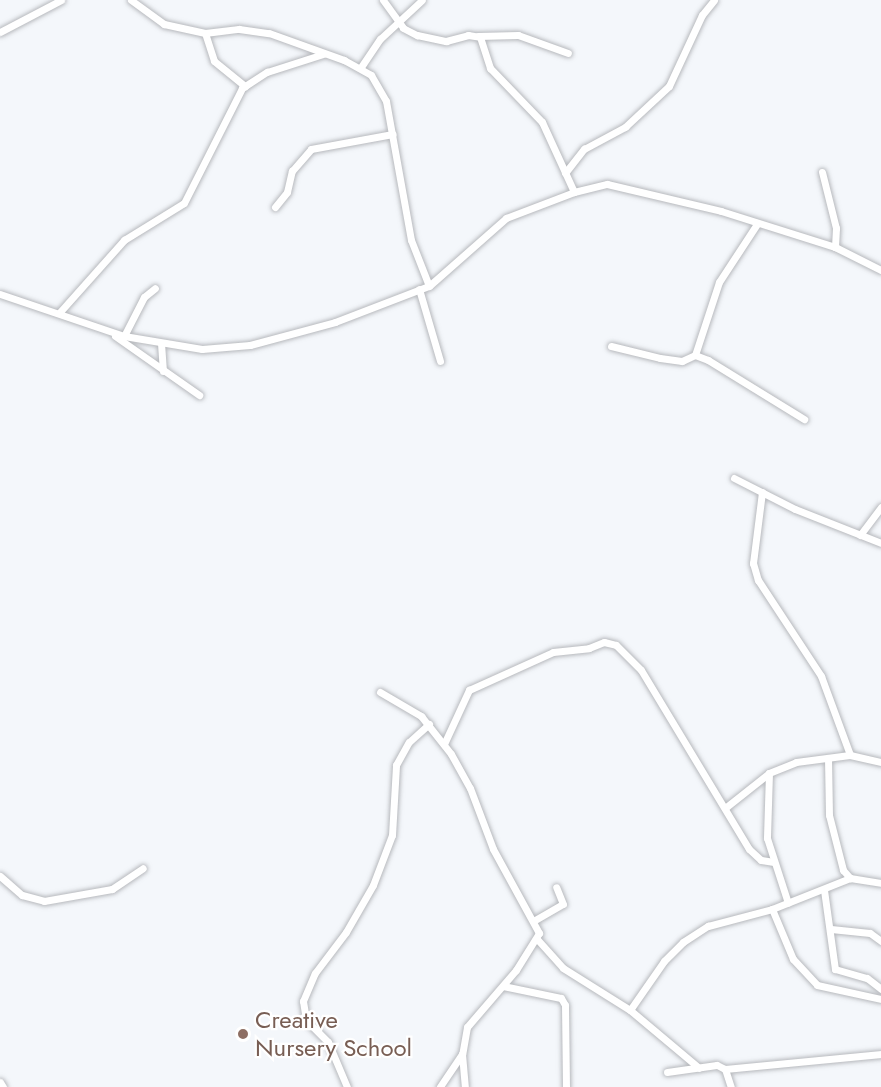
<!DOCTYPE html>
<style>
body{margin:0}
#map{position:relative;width:881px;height:1087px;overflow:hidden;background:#f4f7fb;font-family:Jost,sans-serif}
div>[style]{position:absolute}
.roads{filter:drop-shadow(0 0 2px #b7b9bd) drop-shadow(0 0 2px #b7b9bd)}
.minor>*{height:7px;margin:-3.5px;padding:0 3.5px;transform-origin:3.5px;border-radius:3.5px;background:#fff}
.dots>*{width:16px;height:16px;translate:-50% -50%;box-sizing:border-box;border:3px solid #fff;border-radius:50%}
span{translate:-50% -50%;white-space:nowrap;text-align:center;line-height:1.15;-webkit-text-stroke:4.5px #fff;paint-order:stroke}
.education-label{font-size:24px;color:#785e54}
.left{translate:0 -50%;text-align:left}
</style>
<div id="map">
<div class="roads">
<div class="minor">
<i style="left:131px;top:0;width:41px;rotate:36deg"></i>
<i style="left:164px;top:24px;width:42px;rotate:12.4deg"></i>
<i style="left:205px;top:33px;width:34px;rotate:-7deg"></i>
<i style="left:239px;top:29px;width:30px;rotate:8deg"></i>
<i style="left:269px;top:33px;width:80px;rotate:19.8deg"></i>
<i style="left:344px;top:60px;width:31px;rotate:29deg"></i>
<i style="left:371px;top:75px;width:30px;rotate:60deg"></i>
<i style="left:386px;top:101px;width:141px;rotate:79.8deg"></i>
<i style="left:411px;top:240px;width:49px;rotate:68.6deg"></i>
<i style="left:383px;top:0;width:34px;rotate:54deg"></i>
<i style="left:403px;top:28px;width:16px;rotate:27deg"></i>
<i style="left:417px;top:35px;width:30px;rotate:12deg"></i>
<i style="left:446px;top:41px;width:23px;rotate:-15deg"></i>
<i style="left:468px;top:35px;width:12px;rotate:9deg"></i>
<i style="left:480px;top:37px;width:33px;rotate:72deg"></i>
<i style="left:490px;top:68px;width:75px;rotate:46.1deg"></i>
<i style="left:542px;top:122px;width:77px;rotate:65.4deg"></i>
<i style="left:0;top:32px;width:69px;rotate:-27.7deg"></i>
<i style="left:205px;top:33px;width:29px;rotate:72deg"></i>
<i style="left:214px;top:61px;width:40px;rotate:39deg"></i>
<i style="left:478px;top:36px;width:40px;rotate:-1.4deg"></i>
<i style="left:518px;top:35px;width:53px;rotate:19.8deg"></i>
<i style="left:361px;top:67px;width:34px;rotate:-56deg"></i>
<i style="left:380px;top:39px;width:57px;rotate:-42.9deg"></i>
<i style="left:822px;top:172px;width:58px;rotate:76deg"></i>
<i style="left:836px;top:228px;width:19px;rotate:93deg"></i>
<i style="left:565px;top:173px;width:31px;rotate:-52deg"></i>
<i style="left:584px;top:149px;width:47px;rotate:-28.2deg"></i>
<i style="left:625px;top:127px;width:60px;rotate:-43deg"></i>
<i style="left:669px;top:86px;width:78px;rotate:-65.1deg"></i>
<i style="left:702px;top:15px;width:19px;rotate:-51deg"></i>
<i style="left:275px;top:207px;width:19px;rotate:-51deg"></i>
<i style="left:287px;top:192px;width:22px;rotate:-77deg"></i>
<i style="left:292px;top:171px;width:29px;rotate:-49deg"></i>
<i style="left:311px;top:149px;width:83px;rotate:-10.4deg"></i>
<i style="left:419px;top:289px;width:75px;rotate:73.7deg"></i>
<i style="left:0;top:294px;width:131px;rotate:18.7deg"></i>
<i style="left:124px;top:336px;width:79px;rotate:9.5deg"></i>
<i style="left:202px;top:349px;width:48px;rotate:-4.8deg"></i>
<i style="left:250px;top:345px;width:88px;rotate:-15.1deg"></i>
<i style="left:335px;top:322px;width:101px;rotate:-21deg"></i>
<i style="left:429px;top:286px;width:103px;rotate:-41.4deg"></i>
<i style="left:506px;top:218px;width:73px;rotate:-20.9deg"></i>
<i style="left:574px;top:192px;width:34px;rotate:-14deg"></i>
<i style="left:607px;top:184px;width:117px;rotate:13.3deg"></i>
<i style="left:721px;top:211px;width:120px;rotate:17.5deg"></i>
<i style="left:835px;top:247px;width:51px;rotate:26.6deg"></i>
<i style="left:59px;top:313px;width:98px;rotate:-48.3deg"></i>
<i style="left:124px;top:240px;width:70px;rotate:-31.7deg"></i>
<i style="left:184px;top:203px;width:129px;rotate:-63.2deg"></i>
<i style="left:242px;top:88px;width:30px;rotate:-33deg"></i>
<i style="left:267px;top:72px;width:59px;rotate:-17.8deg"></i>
<i style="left:115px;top:336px;width:103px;rotate:35.1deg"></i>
<i style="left:124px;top:336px;width:44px;rotate:-62.9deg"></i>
<i style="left:144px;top:297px;width:14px;rotate:-39deg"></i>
<i style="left:161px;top:343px;width:28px;rotate:86deg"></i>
<i style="left:611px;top:346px;width:50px;rotate:13.8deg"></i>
<i style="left:660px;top:358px;width:22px;rotate:8deg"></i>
<i style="left:682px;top:361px;width:14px;rotate:-25deg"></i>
<i style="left:695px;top:355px;width:14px;rotate:21deg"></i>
<i style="left:708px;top:360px;width:113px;rotate:31.6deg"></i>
<i style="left:695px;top:355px;width:77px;rotate:-71.8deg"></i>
<i style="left:719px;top:282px;width:69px;rotate:-56.8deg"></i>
<i style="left:734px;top:478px;width:68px;rotate:26.9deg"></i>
<i style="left:795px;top:509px;width:92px;rotate:21.6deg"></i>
<i style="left:762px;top:492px;width:72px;rotate:97.2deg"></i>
<i style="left:753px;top:563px;width:18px;rotate:74deg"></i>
<i style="left:758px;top:580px;width:115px;rotate:56.7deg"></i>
<i style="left:821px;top:676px;width:84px;rotate:69.8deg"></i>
<i style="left:860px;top:535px;width:35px;rotate:-53deg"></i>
<i style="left:380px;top:692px;width:48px;rotate:30.3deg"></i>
<i style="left:421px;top:716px;width:48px;rotate:51.7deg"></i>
<i style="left:451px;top:754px;width:39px;rotate:61deg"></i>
<i style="left:470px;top:788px;width:65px;rotate:69.3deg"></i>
<i style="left:493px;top:849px;width:96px;rotate:61.3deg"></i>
<i style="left:539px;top:933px;width:44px;rotate:121.9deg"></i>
<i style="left:516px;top:970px;width:75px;rotate:130.7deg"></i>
<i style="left:467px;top:1027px;width:27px;rotate:100deg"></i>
<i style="left:462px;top:1054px;width:40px;rotate:124deg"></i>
<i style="left:444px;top:744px;width:60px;rotate:-65.2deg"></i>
<i style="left:469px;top:690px;width:92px;rotate:-24.3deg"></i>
<i style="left:553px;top:652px;width:36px;rotate:-6deg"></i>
<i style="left:589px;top:648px;width:16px;rotate:-22deg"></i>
<i style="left:604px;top:642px;width:12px;rotate:14deg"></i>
<i style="left:616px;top:645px;width:35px;rotate:45deg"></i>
<i style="left:641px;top:670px;width:209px;rotate:58.9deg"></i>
<i style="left:749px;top:849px;width:16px;rotate:43deg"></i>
<i style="left:761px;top:860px;width:13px;rotate:9deg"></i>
<i style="left:828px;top:758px;width:57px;rotate:89deg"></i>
<i style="left:829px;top:815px;width:57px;rotate:75.7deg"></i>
<i style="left:843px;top:870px;width:11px;rotate:49deg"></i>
<i style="left:850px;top:878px;width:31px;rotate:9deg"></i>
<i style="left:769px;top:773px;width:65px;rotate:91.8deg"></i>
<i style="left:767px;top:838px;width:68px;rotate:72.1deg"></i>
<i style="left:725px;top:808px;width:56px;rotate:-38.5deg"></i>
<i style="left:769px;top:773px;width:29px;rotate:-22deg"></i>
<i style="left:796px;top:762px;width:54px;rotate:-7.4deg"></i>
<i style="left:850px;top:755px;width:32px;rotate:13deg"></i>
<i style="left:0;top:876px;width:29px;rotate:41deg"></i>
<i style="left:22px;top:895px;width:23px;rotate:15deg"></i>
<i style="left:44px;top:901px;width:69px;rotate:-10deg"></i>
<i style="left:112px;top:889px;width:37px;rotate:-34deg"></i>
<i style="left:824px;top:890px;width:80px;rotate:82.1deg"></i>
<i style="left:835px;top:969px;width:33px;rotate:16deg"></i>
<i style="left:867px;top:978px;width:18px;rotate:38deg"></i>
<i style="left:772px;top:909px;width:54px;rotate:67.2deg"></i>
<i style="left:793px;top:959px;width:35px;rotate:47deg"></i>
<i style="left:817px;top:985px;width:66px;rotate:12.3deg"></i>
<i style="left:535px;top:920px;width:32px;rotate:-30deg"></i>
<i style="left:563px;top:904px;width:18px;rotate:-112deg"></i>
<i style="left:831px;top:929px;width:39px;rotate:6deg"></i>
<i style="left:870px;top:933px;width:14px;rotate:36deg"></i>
<i style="left:537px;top:939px;width:39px;rotate:48deg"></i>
<i style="left:563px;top:968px;width:79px;rotate:32.1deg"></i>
<i style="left:630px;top:1010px;width:90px;rotate:40deg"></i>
<i style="left:503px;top:986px;width:59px;rotate:11.7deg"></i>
<i style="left:561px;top:998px;width:8px;rotate:60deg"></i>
<i style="left:565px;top:1005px;width:82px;rotate:89.3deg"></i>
<i style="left:630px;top:1010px;width:60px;rotate:-55.2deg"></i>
<i style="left:664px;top:961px;width:27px;rotate:-45deg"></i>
<i style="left:683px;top:942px;width:30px;rotate:-33deg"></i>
<i style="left:708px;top:926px;width:66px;rotate:-14.9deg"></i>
<i style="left:772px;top:909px;width:84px;rotate:-21.7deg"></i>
<i style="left:462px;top:1054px;width:33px;rotate:85deg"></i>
<i style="left:725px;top:1069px;width:157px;rotate:-5.5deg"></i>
<i style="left:667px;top:1072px;width:50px;rotate:-8deg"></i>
<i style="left:717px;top:1065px;width:9px;rotate:27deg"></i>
<i style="left:725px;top:1069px;width:19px;rotate:72deg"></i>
<i style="left:0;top:1082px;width:6px;rotate:59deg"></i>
<i style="left:347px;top:1087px;width:49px;rotate:-112.9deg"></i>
<i style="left:328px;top:1042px;width:31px;rotate:-135deg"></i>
<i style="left:306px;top:1020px;width:19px;rotate:-99deg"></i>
<i style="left:303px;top:1001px;width:30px;rotate:-67deg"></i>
<i style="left:315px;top:973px;width:51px;rotate:-52.9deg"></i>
<i style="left:346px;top:932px;width:54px;rotate:-60.1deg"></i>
<i style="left:373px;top:885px;width:53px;rotate:-69.2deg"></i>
<i style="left:392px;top:835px;width:70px;rotate:-86.7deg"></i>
<i style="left:396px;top:765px;width:26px;rotate:-61deg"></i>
<i style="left:409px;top:742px;width:27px;rotate:-42deg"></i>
</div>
</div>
<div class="dots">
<i style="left:243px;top:1034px;background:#8d6e63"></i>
</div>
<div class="education-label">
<span class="left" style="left:255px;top:1034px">Creative<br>Nursery School</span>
</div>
</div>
